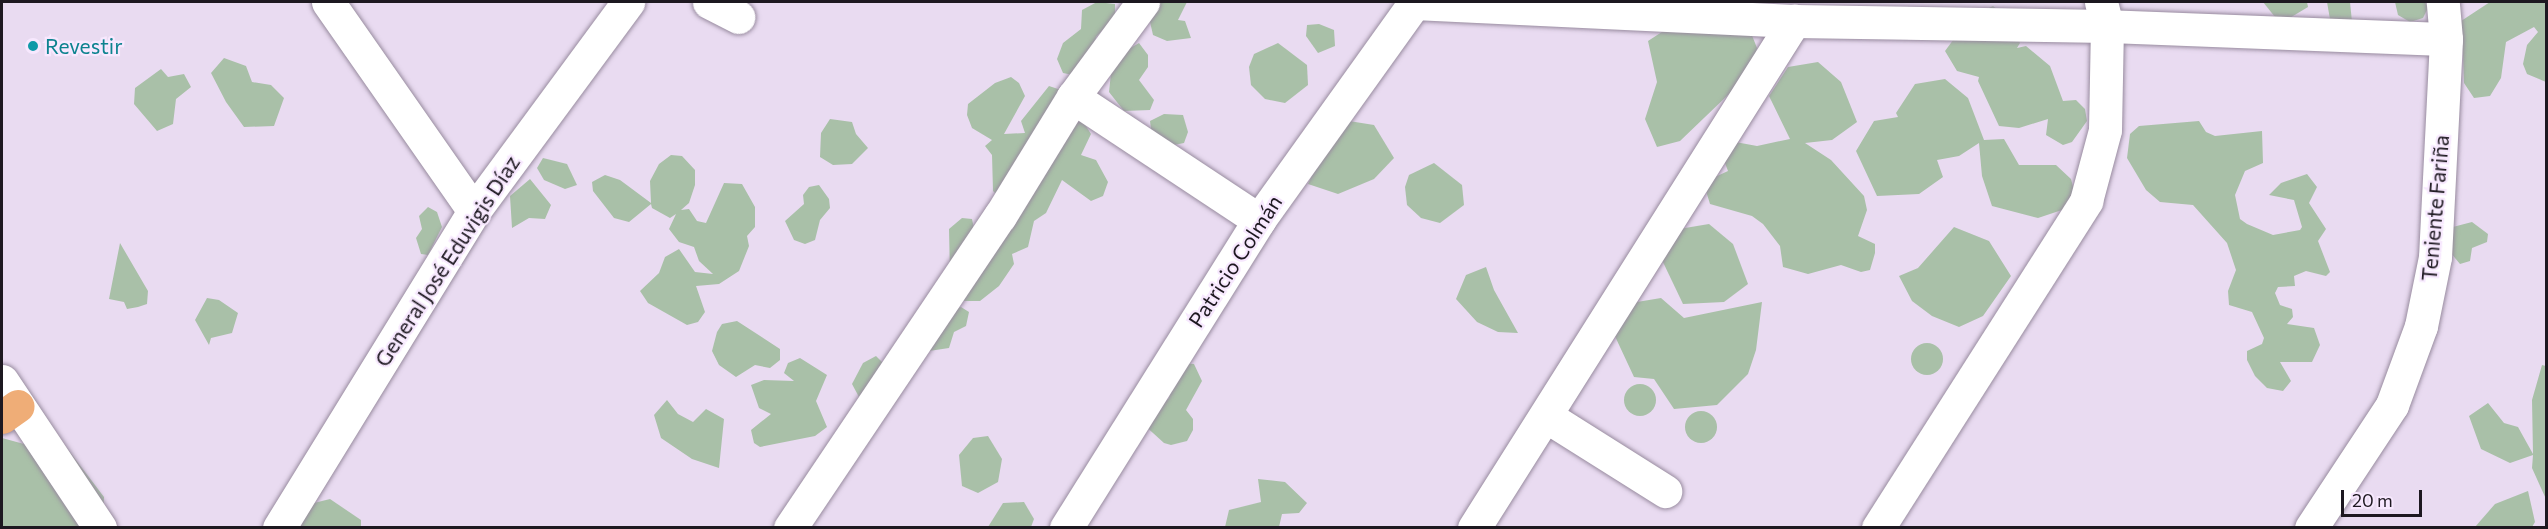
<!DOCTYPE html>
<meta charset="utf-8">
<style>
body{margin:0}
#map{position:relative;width:2548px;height:529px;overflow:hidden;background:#e9dbf1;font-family:Commissioner,sans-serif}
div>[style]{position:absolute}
.green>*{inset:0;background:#a9c0a8}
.round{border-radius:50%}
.roads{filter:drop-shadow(0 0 2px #988b9f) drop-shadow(0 0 2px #988b9f)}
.minor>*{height:33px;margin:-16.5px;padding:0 16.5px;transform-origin:16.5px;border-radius:16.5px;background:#fff}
.highway>*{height:33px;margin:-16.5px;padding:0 16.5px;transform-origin:16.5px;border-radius:16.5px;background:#efad77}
.dots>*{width:16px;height:16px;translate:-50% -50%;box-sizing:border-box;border:3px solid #f7e8fe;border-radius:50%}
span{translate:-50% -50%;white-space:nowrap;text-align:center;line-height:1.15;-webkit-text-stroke:4.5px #f7e8fe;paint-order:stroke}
.culture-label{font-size:21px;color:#0d838f}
.left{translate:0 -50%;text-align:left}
.street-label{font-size:21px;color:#1d1820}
.frame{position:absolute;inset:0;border:3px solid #1d1820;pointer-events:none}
.scale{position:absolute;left:2341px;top:490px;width:81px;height:27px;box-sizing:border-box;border:3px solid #1d1820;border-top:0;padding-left:8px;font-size:18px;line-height:21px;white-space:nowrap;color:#1d1820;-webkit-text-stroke:4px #f7e8fe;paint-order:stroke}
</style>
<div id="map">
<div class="green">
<i style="clip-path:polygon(1097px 2px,1115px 4px,1115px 17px,1096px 37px,1090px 67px,1073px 75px,1063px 73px,1057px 59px,1063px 43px,1081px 29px,1082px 10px)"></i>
<i style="clip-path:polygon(1156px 2px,1187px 2px,1178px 20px,1185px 21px,1191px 38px,1167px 41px,1153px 35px,1148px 13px)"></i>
<i style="clip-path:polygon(1708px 2px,1740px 5px,1757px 48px,1753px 71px,1680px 141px,1657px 147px,1645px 119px,1657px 82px,1648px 41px)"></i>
<i style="clip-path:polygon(2263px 2px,2307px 2px,2308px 7px,2288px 19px,2275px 17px)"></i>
<i style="clip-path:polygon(2327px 2px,2350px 2px,2352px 22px,2331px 25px)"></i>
<i style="clip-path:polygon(2395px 2px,2425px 2px,2428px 8px,2423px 18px,2410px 22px,2398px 15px)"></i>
<i style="clip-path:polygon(2490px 2px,2546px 2px,2546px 82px,2527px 74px,2523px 64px,2527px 45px,2538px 32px,2534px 27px,2506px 42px,2501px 78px,2490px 96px,2474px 98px,2464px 83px,2463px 54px,2455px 25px)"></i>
<i style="clip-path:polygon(1993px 6px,2011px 21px,2020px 43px,2017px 48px,2026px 46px,2050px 66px,2063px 101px,2076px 100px,2085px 109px,2087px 121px,2072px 142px,2063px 145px,2046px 135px,2048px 119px,2019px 128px,1999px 126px,1978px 81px,1979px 77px,1957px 71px,1945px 51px,1970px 17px)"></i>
<i style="clip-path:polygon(1319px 24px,1334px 30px,1335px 46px,1318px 53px,1306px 36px,1307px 25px)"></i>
<i style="clip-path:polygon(1139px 43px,1148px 55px,1148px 67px,1139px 80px,1154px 100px,1150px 110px,1124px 111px,1109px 92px,1111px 73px,1122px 53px)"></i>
<i style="clip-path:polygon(1278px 43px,1307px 65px,1308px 85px,1285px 103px,1265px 99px,1251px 85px,1249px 67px,1254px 54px)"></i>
<i style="clip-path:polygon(224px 58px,246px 66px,252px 82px,271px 85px,284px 98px,274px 126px,244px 127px,226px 102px,211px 73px)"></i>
<i style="clip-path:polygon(1818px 62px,1841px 82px,1857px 122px,1832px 140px,1805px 143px,1831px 160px,1864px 196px,1867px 210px,1858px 236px,1875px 244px,1875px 253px,1870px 270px,1861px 272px,1841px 265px,1808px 274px,1783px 267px,1780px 246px,1763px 224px,1752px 216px,1710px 204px,1706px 191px,1715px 177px,1728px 171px,1723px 158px,1730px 141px,1757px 146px,1790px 139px,1769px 96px,1788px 67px)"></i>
<i style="clip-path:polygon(161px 69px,168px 77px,184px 74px,191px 87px,176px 99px,173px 124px,157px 131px,134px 104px,135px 88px)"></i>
<i style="clip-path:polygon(1011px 77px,1019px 83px,1025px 96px,1004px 134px,1025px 133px,1021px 121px,1049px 86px,1064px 91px,1091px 134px,1081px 155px,1096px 160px,1108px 182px,1103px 196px,1091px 201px,1062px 180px,1046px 213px,1034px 221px,1028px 247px,1012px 254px,1014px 264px,999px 286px,980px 301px,958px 301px,950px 276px,949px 229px,962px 218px,972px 219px,975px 233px,997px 195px,993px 191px,992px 155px,985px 146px,992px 140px,972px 128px,967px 115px,968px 104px,995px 83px)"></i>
<i style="clip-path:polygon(1945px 79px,1968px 98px,1984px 140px,2004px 139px,2019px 165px,2056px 165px,2071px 179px,2075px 194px,2068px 208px,2038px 218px,1992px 206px,1982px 176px,1979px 143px,1959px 156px,1937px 160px,1943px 177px,1919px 194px,1877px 196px,1856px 151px,1874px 121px,1898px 117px,1896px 113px,1915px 84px)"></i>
<i style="clip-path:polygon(1164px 114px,1183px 115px,1188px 132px,1184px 143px,1174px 145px,1152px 136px,1150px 121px)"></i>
<i style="clip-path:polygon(830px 119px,852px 122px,856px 134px,868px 148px,852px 164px,833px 165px,820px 157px,821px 133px)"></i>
<i style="clip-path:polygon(1349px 121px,1374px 125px,1394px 158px,1374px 179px,1338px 194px,1308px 184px,1323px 151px)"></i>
<i style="clip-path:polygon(2199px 121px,2206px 132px,2215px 136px,2262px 131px,2263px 163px,2245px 171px,2235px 195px,2240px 219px,2247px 224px,2273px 235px,2300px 230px,2302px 227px,2294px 200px,2269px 195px,2281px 183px,2307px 174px,2317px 187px,2309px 203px,2326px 229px,2318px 241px,2330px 272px,2326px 276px,2306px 271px,2294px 276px,2295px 286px,2278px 287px,2275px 293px,2280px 305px,2292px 309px,2293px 317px,2287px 324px,2314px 328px,2320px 345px,2312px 362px,2280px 362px,2291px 381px,2283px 391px,2267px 388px,2255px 376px,2247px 360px,2247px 351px,2262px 344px,2264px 338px,2252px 312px,2229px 305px,2228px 291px,2236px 270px,2227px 243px,2193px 205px,2160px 202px,2146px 190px,2127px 158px,2130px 134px,2139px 126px)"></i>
<i style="clip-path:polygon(671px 155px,682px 156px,695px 170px,695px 185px,689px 203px,681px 210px,689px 209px,697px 221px,706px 223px,724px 183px,742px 184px,755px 207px,755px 227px,747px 236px,749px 246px,739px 271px,719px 284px,696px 286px,705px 312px,698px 322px,687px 325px,648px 303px,640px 291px,659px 273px,665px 257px,679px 249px,695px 272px,713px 274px,699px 261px,694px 247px,679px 242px,669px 229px,676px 214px,670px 218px,652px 208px,651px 204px,629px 222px,614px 218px,593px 191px,592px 182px,605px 175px,620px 180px,651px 203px,650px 181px,659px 164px)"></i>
<i style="clip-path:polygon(543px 158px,567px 164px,577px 185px,565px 189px,544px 180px,537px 168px)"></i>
<i style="clip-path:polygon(1434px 163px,1462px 185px,1464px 205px,1440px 223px,1421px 218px,1407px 205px,1405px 187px,1409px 175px)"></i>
<i style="clip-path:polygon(530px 179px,551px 205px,545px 219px,529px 218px,512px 228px,510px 196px)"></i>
<i style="clip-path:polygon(819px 185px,829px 199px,830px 208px,820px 220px,815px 240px,805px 244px,794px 240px,785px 221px,804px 204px,803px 195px,809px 187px)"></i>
<i style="clip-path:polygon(428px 207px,437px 212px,442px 227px,428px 255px,421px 254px,416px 238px,422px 229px,419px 216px)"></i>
<i style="clip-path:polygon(2472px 222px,2488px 234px,2487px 242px,2472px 248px,2470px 261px,2460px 264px,2450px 252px,2449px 228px)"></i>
<i style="clip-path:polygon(1709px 224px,1733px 244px,1748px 284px,1724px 302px,1683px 304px,1661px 258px,1679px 229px)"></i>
<i style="clip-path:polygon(1954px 227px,1989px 241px,2011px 276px,1983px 316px,1959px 327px,1932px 316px,1912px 301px,1899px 276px,1918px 268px)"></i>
<i style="clip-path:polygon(120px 243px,148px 291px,147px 304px,138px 307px,127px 309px,124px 302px,109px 299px)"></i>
<i style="clip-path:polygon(1486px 267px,1494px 290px,1518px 333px,1498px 332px,1477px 322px,1456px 299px,1466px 275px)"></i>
<i style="clip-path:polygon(207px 298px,219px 300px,238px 313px,232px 333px,211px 338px,209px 345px,195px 320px)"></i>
<i style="clip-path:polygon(1661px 298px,1684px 318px,1762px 302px,1756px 350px,1748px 374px,1717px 405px,1674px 409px,1654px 379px,1634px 377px,1613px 332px,1631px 303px)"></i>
<i style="clip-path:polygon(961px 307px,969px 312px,966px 326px,954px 332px,949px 348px,929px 351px,952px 310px)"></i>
<i style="clip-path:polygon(737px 321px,780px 349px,780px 360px,770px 368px,755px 365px,736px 377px,719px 365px,712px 351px,717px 332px,722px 324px)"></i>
<i class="round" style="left:1911px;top:343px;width:32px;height:32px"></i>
<i style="clip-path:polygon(876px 356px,884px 364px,859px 397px,852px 384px,863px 363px)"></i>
<i style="clip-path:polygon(800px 358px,827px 375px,816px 401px,827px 427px,815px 436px,760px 447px,754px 443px,751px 430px,771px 414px,759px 408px,751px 385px,764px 380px,794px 381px,784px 373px,788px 363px)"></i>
<i style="clip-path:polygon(1178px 363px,1194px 364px,1202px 381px,1186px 410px,1193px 419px,1193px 430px,1187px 441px,1171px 445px,1164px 443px,1142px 423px,1169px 398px)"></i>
<i style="clip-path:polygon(2542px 365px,2546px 366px,2546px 499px,2532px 468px,2533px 455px,2510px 463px,2481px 449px,2469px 416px,2488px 403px,2504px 423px,2518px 427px,2533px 454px,2532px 400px)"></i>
<i class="round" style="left:1624px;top:384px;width:32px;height:32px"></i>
<i style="clip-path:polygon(667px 400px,678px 414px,693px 422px,706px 409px,724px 419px,719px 468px,692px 459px,661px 438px,654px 415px)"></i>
<i class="round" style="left:1685px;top:411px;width:32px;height:32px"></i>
<i style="clip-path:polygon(57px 435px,104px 497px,103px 527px,2px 527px,2px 438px,24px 444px)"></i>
<i style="clip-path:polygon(988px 436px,1002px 459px,998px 482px,978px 493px,962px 486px,959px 455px,973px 438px)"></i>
<i style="clip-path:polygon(1258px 479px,1285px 482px,1307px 503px,1299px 513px,1282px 514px,1279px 527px,1225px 527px,1229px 510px,1261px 502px)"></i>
<i style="clip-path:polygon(2528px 491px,2535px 522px,2532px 527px,2475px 527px,2495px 504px)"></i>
<i style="clip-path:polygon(330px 499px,361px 520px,361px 527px,300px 528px,310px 504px)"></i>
<i style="clip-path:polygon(1024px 502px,1034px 519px,1031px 527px,988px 527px,1003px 503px)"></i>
</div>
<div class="roads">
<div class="minor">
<i style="left:328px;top:2px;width:255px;rotate:55.1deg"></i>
<i style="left:709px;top:2px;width:33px;rotate:27deg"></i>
<i style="left:1414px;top:3px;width:380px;rotate:2.7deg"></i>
<i style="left:1794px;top:21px;width:313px;rotate:0.9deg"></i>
<i style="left:2107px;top:26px;width:339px;rotate:2.2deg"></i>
<i style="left:1073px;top:97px;width:223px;rotate:33.5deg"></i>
<i style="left:2px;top:381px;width:177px;rotate:56.3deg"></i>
<i style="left:1546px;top:416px;width:141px;rotate:32.2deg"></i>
<i style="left:279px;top:528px;width:372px;rotate:-58.4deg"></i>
<i style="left:474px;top:211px;width:260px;rotate:-53.6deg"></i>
<i style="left:790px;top:528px;width:376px;rotate:-56.1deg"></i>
<i style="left:1000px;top:216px;width:140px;rotate:-58.5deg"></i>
<i style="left:1073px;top:97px;width:118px;rotate:-53.6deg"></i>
<i style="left:1066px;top:528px;width:363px;rotate:-57.9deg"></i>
<i style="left:1259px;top:220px;width:268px;rotate:-54.4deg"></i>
<i style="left:1474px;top:528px;width:600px;rotate:-57.74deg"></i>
<i style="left:1878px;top:528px;width:388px;rotate:-57.5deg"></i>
<i style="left:2086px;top:201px;width:73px;rotate:-75deg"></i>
<i style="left:2105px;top:130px;width:104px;rotate:-88.9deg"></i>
<i style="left:2107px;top:26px;width:25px;rotate:-104deg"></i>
<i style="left:2311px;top:528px;width:147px;rotate:-56.6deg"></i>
<i style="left:2392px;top:405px;width:84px;rotate:-69.8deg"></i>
<i style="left:2421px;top:326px;width:70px;rotate:-78.5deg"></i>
<i style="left:2435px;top:257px;width:218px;rotate:-87.1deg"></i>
<i style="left:2446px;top:39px;width:37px;rotate:-95deg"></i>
</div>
<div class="highway">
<i style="left:2px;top:417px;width:19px;rotate:-35deg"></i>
</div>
</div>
<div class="dots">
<i style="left:33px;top:46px;background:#0f9aa8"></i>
</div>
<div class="culture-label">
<span class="left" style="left:45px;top:46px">Revestir</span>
</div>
<div class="street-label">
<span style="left:2435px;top:208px;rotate:-85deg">Teniente Fariña</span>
<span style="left:447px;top:261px;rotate:-57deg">General José Eduvigis Díaz</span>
<span style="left:1235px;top:261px;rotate:-57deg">Patricio Colmán</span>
</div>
<div class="frame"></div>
<div class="scale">20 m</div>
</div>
